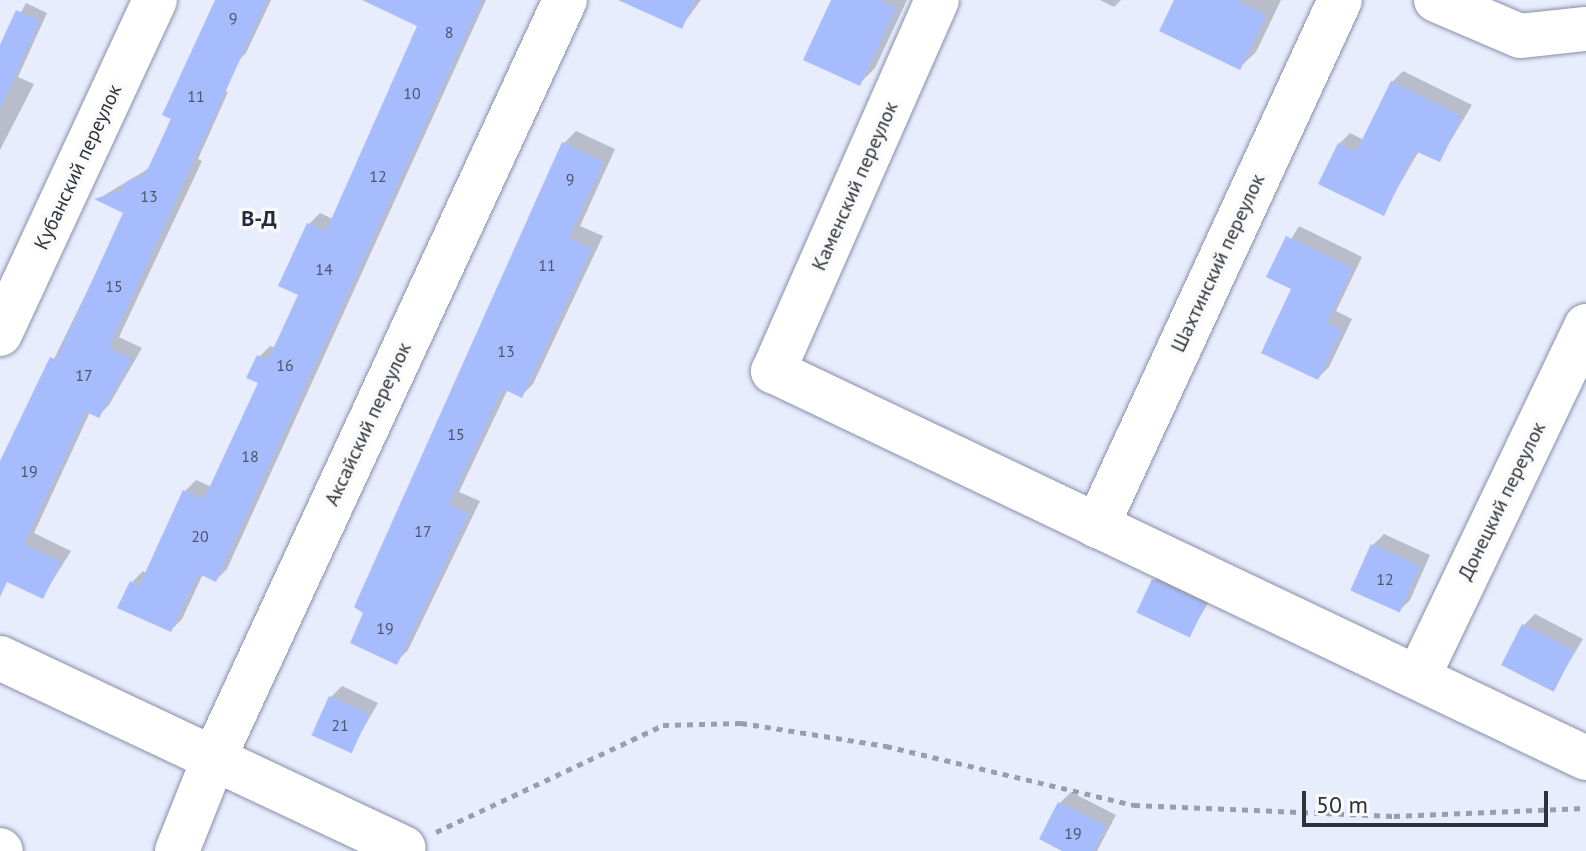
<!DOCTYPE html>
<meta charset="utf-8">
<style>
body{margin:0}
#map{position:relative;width:1586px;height:851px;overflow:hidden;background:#e8edfd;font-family:"PT Sans",sans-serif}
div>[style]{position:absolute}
.shadow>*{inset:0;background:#0003}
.building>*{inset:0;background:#a7bcfd;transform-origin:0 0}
.path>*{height:5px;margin-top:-2.5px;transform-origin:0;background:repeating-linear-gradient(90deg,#9a9eac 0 6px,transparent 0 12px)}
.roads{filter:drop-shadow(0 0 2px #878fa7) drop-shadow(0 0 2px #878fa7)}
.minor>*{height:44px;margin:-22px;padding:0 22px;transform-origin:22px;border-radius:22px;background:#fff}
span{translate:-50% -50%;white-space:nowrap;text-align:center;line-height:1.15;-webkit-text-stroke:7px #fafafa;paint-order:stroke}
.number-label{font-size:16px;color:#4d546c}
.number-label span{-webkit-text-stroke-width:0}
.street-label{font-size:20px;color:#2f323c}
.neighbourhood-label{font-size:22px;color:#252b3e;font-weight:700}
.scale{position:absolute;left:1302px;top:791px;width:246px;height:36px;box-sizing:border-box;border:4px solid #2f323c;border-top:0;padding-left:10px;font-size:24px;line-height:28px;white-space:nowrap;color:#2f323c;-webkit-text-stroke:6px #fafafa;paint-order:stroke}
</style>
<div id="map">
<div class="shadow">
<i style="clip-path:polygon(220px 0,271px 0,246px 53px,235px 64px)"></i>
<i style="clip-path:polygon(409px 0,486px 0,227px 569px,216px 580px,203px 574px,182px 619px,171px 630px,132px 582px,143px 571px,147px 574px,185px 491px,196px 480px,212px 487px,261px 382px,259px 357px,270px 346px,276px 348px,301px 294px,281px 285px,309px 224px,320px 213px,333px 219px,419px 25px)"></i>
<i style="clip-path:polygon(638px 0,701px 0,681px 27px)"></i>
<i style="clip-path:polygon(833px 0,907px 0,875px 68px,859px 84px)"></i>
<i style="clip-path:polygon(1100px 0,1121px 0,1114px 7px)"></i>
<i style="clip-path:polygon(1177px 0,1281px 0,1256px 52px,1239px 68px)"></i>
<i style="clip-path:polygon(26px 3px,47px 13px,18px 77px,34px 84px,0 150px,0 50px)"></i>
<i style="clip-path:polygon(1403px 71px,1472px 105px,1439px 160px,1419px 151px,1383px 213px,1339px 144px,1350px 133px,1364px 140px,1392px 82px)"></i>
<i style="clip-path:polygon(189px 74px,228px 92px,198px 159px,202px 161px,119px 337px,142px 348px,109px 405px,98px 416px,90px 412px,34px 533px,71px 551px,43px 596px,0 576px,0 469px,126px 212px,98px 199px,151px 167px)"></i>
<i style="clip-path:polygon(576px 131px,615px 149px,580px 226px,603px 236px,533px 384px,521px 396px,508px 389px,459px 492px,480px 501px,408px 650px,396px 662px,366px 612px,356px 606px,564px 143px)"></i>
<i style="clip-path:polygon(1299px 226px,1362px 257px,1336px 311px,1352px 319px,1329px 367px,1318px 378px,1294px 288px,1269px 276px)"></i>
<i style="clip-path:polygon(1384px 534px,1430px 555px,1410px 600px,1399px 611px,1373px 545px)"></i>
<i style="clip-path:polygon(1165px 570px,1214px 593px,1190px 634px,1154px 580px)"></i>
<i style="clip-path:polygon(1535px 614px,1583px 639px,1553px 689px,1524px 625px)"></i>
<i style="clip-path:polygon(342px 686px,378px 703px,351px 750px,331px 697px)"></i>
<i style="clip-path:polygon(1071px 792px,1116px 815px,1097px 851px,1066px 851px,1060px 803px)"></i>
</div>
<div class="building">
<i style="clip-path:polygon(215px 0,267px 0,109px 348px,132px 359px,99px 418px,86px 412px,24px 544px,61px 562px,43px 599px,7px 582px,0 597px,0 461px,50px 357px,56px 360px,123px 213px,94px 199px,121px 191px,126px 182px,145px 175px,171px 119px,162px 115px)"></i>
<i style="clip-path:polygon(362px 0,482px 0,216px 582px,199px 574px,171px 632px,117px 608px,130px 581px,139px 586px,183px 490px,204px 499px,258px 383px,246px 378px,257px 355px,268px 360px,298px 295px,278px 286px,307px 223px,326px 231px,417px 26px)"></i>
<i style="clip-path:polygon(618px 0,695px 0,682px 29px)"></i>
<i style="clip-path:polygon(831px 0,880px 0,896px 8px,860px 86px,803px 60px)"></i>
<i style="clip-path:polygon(1174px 0,1236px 0,1267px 15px,1240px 70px,1159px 31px)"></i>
<i style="clip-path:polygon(16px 10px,40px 21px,0 110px,0 45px)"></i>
<i style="clip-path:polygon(1391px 81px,1462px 116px,1440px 162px,1415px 151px,1384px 216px,1318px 184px,1338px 143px,1356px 152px)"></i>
<i style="clip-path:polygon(562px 142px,604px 162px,569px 238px,592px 249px,522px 398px,503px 389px,449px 504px,469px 514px,397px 665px,350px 643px,363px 613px,354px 607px)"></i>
<i style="clip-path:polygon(1286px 236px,1353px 268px,1327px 323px,1342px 330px,1318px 380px,1261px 353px,1291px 289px,1266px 277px)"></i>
<i style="left:1371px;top:544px;width:54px;height:51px;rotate:24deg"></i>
<i style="left:1152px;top:579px;width:59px;height:37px;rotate:25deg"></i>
<i style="left:1522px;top:624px;width:59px;height:46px;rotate:27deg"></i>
<i style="left:329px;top:696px;width:44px;height:43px;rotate:24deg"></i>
<i style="clip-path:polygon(1058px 802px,1106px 826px,1094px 851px,1062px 851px,1039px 839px)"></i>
</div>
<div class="path">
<i style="left:436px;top:832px;width:251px;rotate:-25.2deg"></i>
<i style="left:663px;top:725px;width:78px;rotate:-1.5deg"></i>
<i style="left:741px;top:723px;width:147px;rotate:9deg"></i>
<i style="left:886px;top:746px;width:255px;rotate:13.4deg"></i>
<i style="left:1134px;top:805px;width:260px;rotate:2.4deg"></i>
<i style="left:1394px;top:816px;width:192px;rotate:-2.4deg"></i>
</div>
<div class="roads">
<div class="minor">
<i style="left:937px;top:0;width:406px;rotate:113.8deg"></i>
<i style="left:773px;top:371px;width:900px;rotate:25.46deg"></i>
<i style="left:1436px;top:0;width:91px;rotate:23.2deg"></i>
<i style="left:1520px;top:36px;width:66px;rotate:-6.1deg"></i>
<i style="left:0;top:334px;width:368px;rotate:-65.1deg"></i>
<i style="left:1097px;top:526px;width:579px;rotate:-65.2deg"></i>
<i style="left:0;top:658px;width:446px;rotate:25.2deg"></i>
<i style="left:1419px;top:675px;width:387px;rotate:-64.4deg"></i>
<i style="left:0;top:850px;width:1px;rotate:45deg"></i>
<i style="left:177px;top:851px;width:100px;rotate:-68.3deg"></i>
<i style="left:214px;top:758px;width:835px;rotate:-65.15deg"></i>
</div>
</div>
<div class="number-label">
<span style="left:233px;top:18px">9</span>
<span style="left:449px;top:32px">8</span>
<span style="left:412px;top:93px">10</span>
<span style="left:196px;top:96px">11</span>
<span style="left:378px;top:176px">12</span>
<span style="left:570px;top:179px">9</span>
<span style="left:149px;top:196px">13</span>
<span style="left:547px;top:265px">11</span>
<span style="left:324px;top:269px">14</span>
<span style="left:114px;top:286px">15</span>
<span style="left:506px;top:351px">13</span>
<span style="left:285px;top:365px">16</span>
<span style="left:84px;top:375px">17</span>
<span style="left:456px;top:434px">15</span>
<span style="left:250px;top:456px">18</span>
<span style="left:29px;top:471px">19</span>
<span style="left:423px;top:531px">17</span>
<span style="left:200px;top:536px">20</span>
<span style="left:1385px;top:579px">12</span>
<span style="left:385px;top:628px">19</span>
<span style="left:340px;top:725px">21</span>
<span style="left:1073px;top:833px">19</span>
</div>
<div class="street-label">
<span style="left:78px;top:167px;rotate:-65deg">Кубанский переулок</span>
<span style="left:855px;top:186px;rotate:-66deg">Каменский переулок</span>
<span style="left:1218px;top:263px;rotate:-65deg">Шахтинский переулок</span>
<span style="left:368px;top:424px;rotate:-65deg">Аксайский переулок</span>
<span style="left:1502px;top:501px;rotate:-64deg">Донецкий переулок</span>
</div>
<div class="neighbourhood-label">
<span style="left:259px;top:219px">В-Д</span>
</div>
<div class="scale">50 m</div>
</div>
